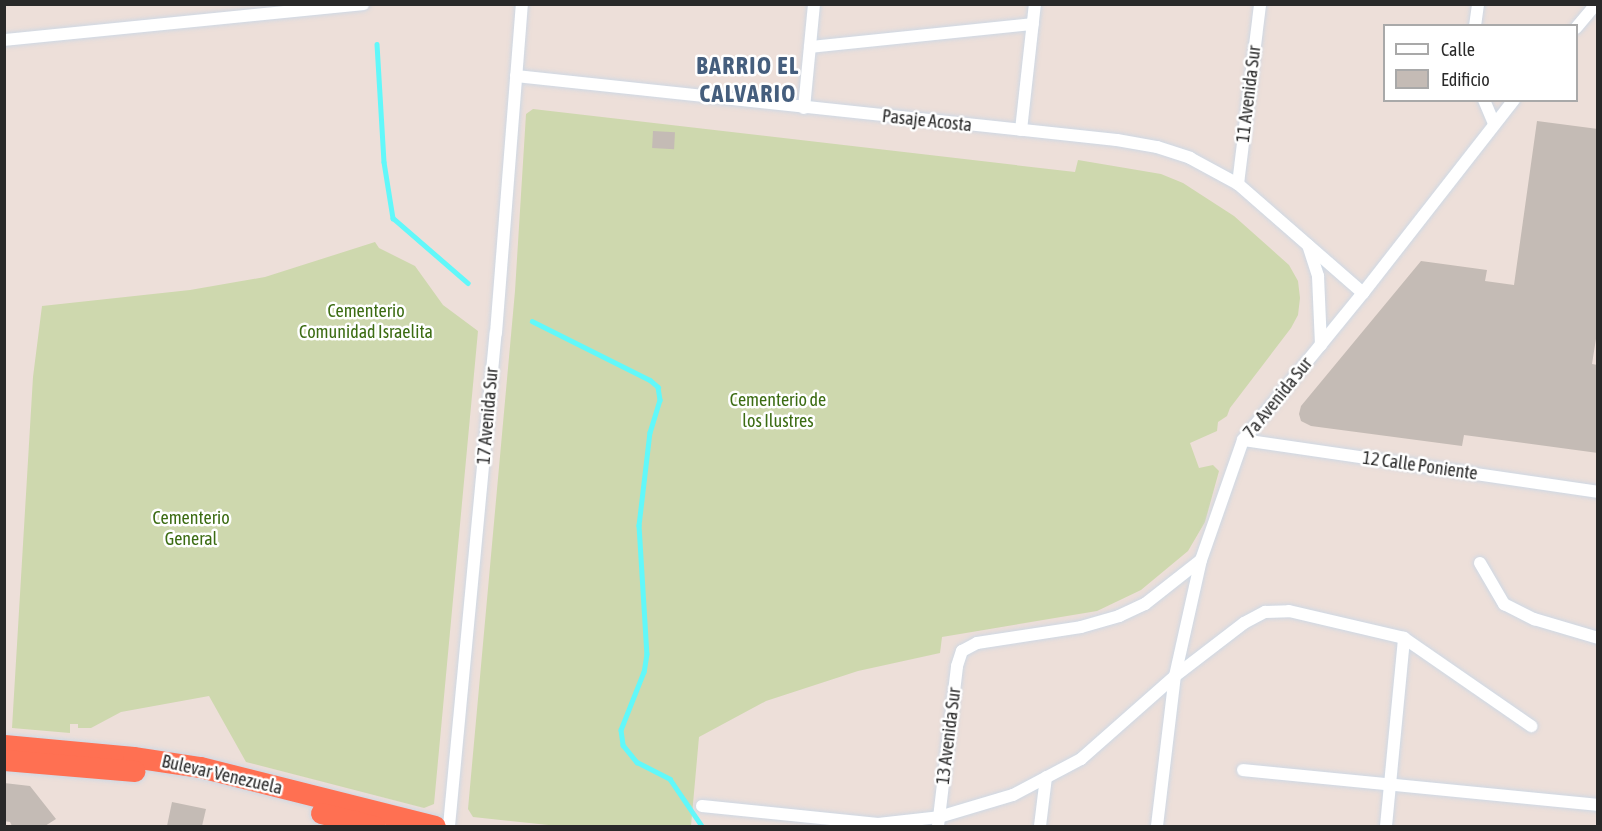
<!DOCTYPE html>
<style>
body{margin:0}
#map{position:relative;width:1602px;height:831px;overflow:hidden;background:#eddfd9;font-family:"Asap Condensed",sans-serif}
div>[style]{position:absolute}
.cemetery>*{inset:0;background:#ced8ae}
.stream>*{height:4.5px;margin:-2.25px;padding:0 2.25px;transform-origin:2.25px;border-radius:2.25px;background:#61f8fa}
.building>*{inset:0;background:#c4bbb5;transform-origin:0 0}
.roads{filter:drop-shadow(0 0 2px #ced8e4) drop-shadow(0 0 2px #ced8e4)}
.street>*{height:12px;margin:-6px;padding:0 6px;transform-origin:6px;border-radius:6px;background:#fff}
.highway>*{height:21px;margin:-10.5px;padding:0 10.5px;transform-origin:10.5px;border-radius:10.5px;background:#ff7052}
span{translate:-50% -50%;white-space:nowrap;text-align:center;line-height:1.15;-webkit-text-stroke:5px #fff;paint-order:stroke}
.street-label{font-size:18px;color:#292929}
.park-label{font-size:18px;color:#3c6c13}
.district-label{font-size:24px;color:#455e7d;font-weight:700;letter-spacing:1.5px}
.frame{position:absolute;inset:0;border:6px solid #292929;pointer-events:none}
.legend{position:absolute;left:1383px;top:24px;width:195px;height:78px;box-sizing:border-box;background:#fff;border:2px solid #a9a9a9;margin:0;padding:8px 10px;list-style:none;font-size:18px;color:#292929}
.legend li{display:flex;align-items:center;gap:12px;height:30px}
.legend b{width:30px;border:2px solid #a9a9a9}
</style>
<div id="map">
<div class="cemetery">
<i style="clip-path:polygon(533px 109px,1075px 172px,1078px 160px,1161px 174px,1183px 183px,1234px 216px,1289px 265px,1298px 281px,1300px 298px,1298px 315px,1291px 328px,1230px 408px,1227px 416px,1218px 422px,1217px 431px,1190px 443px,1199px 468px,1213px 465px,1219px 471px,1205px 522px,1188px 551px,1141px 590px,1097px 611px,942px 637px,940px 653px,858px 671px,766px 701px,699px 737px,691px 826px,558px 826px,473px 817px,468px 809px,515px 291px,526px 114px)"></i>
<i style="clip-path:polygon(375px 242px,379px 248px,415px 266px,443px 305px,478px 331px,434px 804px,424px 808px,246px 762px,209px 696px,121px 712px,91px 728px,78px 728px,78px 724px,70px 724px,70px 733px,12px 728px,33px 377px,42px 306px,190px 290px,265px 277px)"></i>
</div>
<div class="stream">
<i style="left:377px;top:44px;width:118px;rotate:86.6deg"></i>
<i style="left:384px;top:162px;width:57px;rotate:80.9deg"></i>
<i style="left:393px;top:218px;width:99px;rotate:40.9deg"></i>
<i style="left:532px;top:321px;width:132px;rotate:26.6deg"></i>
<i style="left:650px;top:380px;width:11px;rotate:41deg"></i>
<i style="left:658px;top:387px;width:13px;rotate:81deg"></i>
<i style="left:660px;top:400px;width:34px;rotate:107deg"></i>
<i style="left:650px;top:432px;width:94px;rotate:96.7deg"></i>
<i style="left:639px;top:525px;width:129px;rotate:86.5deg"></i>
<i style="left:647px;top:654px;width:18px;rotate:99deg"></i>
<i style="left:644px;top:672px;width:62px;rotate:111.6deg"></i>
<i style="left:621px;top:730px;width:15px;rotate:82deg"></i>
<i style="left:623px;top:745px;width:22px;rotate:51deg"></i>
<i style="left:637px;top:762px;width:37px;rotate:27deg"></i>
<i style="left:670px;top:779px;width:57px;rotate:55.8deg"></i>
</div>
<div class="building">
<i style="clip-path:polygon(1537px 121px,1598px 129px,1598px 326px,1592px 364px,1598px 365px,1598px 453px,1464px 435px,1462px 446px,1311px 426px,1301px 421px,1299px 414px,1301px 406px,1421px 261px,1487px 270px,1485px 281px,1514px 285px)"></i>
<i style="left:653px;top:131px;width:22px;height:17px;rotate:3deg"></i>
<i style="clip-path:polygon(4px 783px,30px 786px,56px 819px,45px 826px,12px 826px,10px 822px,4px 821px)"></i>
<i style="clip-path:polygon(172px 802px,206px 809px,202px 826px,167px 826px)"></i>
</div>
<div class="roads">
<div class="street">
<i style="left:1475px;top:26px;width:22px;rotate:-82deg"></i>
<i style="left:1576px;top:28px;width:31px;rotate:-50deg"></i>
<i style="left:4px;top:40px;width:361px;rotate:-5.7deg"></i>
<i style="left:810px;top:47px;width:224px;rotate:-5.9deg"></i>
<i style="left:516px;top:76px;width:604px;rotate:6.08deg"></i>
<i style="left:1117px;top:140px;width:41px;rotate:9.9deg"></i>
<i style="left:1157px;top:147px;width:35px;rotate:18deg"></i>
<i style="left:1190px;top:158px;width:55px;rotate:28.4deg"></i>
<i style="left:1238px;top:184px;width:166px;rotate:41.1deg"></i>
<i style="left:1484px;top:100px;width:26px;rotate:67deg"></i>
<i style="left:804px;top:108px;width:104px;rotate:-84.5deg"></i>
<i style="left:1021px;top:130px;width:127px;rotate:-83.7deg"></i>
<i style="left:1238px;top:184px;width:181px;rotate:-83deg"></i>
<i style="left:1308px;top:245px;width:33px;rotate:72deg"></i>
<i style="left:1318px;top:276px;width:69px;rotate:87.5deg"></i>
<i style="left:1243px;top:440px;width:359px;rotate:8.3deg"></i>
<i style="left:1480px;top:563px;width:48px;rotate:59.7deg"></i>
<i style="left:1504px;top:604px;width:34px;rotate:27deg"></i>
<i style="left:1534px;top:619px;width:67px;rotate:16.5deg"></i>
<i style="left:1243px;top:770px;width:357px;rotate:5.6deg"></i>
<i style="left:702px;top:806px;width:177px;rotate:5.8deg"></i>
<i style="left:878px;top:824px;width:61px;rotate:-6.5deg"></i>
<i style="left:939px;top:817px;width:77px;rotate:-16.6deg"></i>
<i style="left:1013px;top:795px;width:77px;rotate:-27.9deg"></i>
<i style="left:1081px;top:759px;width:125px;rotate:-41.4deg"></i>
<i style="left:1175px;top:676px;width:87px;rotate:-37.5deg"></i>
<i style="left:1244px;top:623px;width:24px;rotate:-28deg"></i>
<i style="left:1265px;top:612px;width:24px;rotate:-2deg"></i>
<i style="left:1289px;top:611px;width:118px;rotate:13.2deg"></i>
<i style="left:1404px;top:638px;width:155px;rotate:34.7deg"></i>
<i style="left:449px;top:826px;width:495px;rotate:-84.6deg"></i>
<i style="left:496px;top:333px;width:330px;rotate:-85.5deg"></i>
<i style="left:938px;top:826px;width:161px;rotate:-83.2deg"></i>
<i style="left:957px;top:666px;width:16px;rotate:-72deg"></i>
<i style="left:962px;top:651px;width:17px;rotate:-28deg"></i>
<i style="left:977px;top:643px;width:105px;rotate:-8.7deg"></i>
<i style="left:1081px;top:627px;width:40px;rotate:-16deg"></i>
<i style="left:1119px;top:616px;width:29px;rotate:-25deg"></i>
<i style="left:1145px;top:604px;width:71px;rotate:-38.2deg"></i>
<i style="left:1040px;top:826px;width:49px;rotate:-83deg"></i>
<i style="left:1157px;top:826px;width:151px;rotate:-83.2deg"></i>
<i style="left:1175px;top:676px;width:119px;rotate:-77.4deg"></i>
<i style="left:1201px;top:560px;width:127px;rotate:-70.7deg"></i>
<i style="left:1243px;top:440px;width:190px;rotate:-50.8deg"></i>
<i style="left:1363px;top:293px;width:245px;rotate:-52deg"></i>
<i style="left:1386px;top:826px;width:189px;rotate:-84.5deg"></i>
</div>
<div class="highway">
<i style="left:4px;top:745px;width:130px;rotate:5.3deg"></i>
<i style="left:133px;top:757px;width:68px;rotate:8.5deg"></i>
<i style="left:200px;top:767px;width:242px;rotate:14.1deg"></i>
<i style="left:4px;top:760px;width:131px;rotate:4.8deg"></i>
<i style="left:321px;top:813px;width:55px;rotate:13.8deg"></i>
</div>
</div>
<div class="street-label">
<span style="left:1249px;top:94px;rotate:-83deg">11 Avenida Sur</span>
<span style="left:927px;top:121px;rotate:6deg">Pasaje Acosta</span>
<span style="left:1278px;top:398px;rotate:-51deg">7a Avenida Sur</span>
<span style="left:488px;top:416px;rotate:-85deg">17 Avenida Sur</span>
<span style="left:1420px;top:466px;rotate:8deg">12 Calle Poniente</span>
<span style="left:949px;top:736px;rotate:-83deg">13 Avenida Sur</span>
<span style="left:222px;top:775px;rotate:13deg">Bulevar Venezuela</span>
</div>
<div class="park-label">
<span style="left:366px;top:322px">Cementerio<br>Comunidad Israelita</span>
<span style="left:778px;top:411px">Cementerio de<br>los Ilustres</span>
<span style="left:191px;top:529px">Cementerio<br>General</span>
</div>
<div class="district-label">
<span style="left:748px;top:80px">BARRIO EL<br>CALVARIO</span>
</div>
<div class="frame"></div>
<ul class="legend">
<li><b style="height:8px;background:#fff"></b>Calle</li>
<li><b style="height:16px;background:#c4bbb5"></b>Edificio</li>
</ul>
</div>
